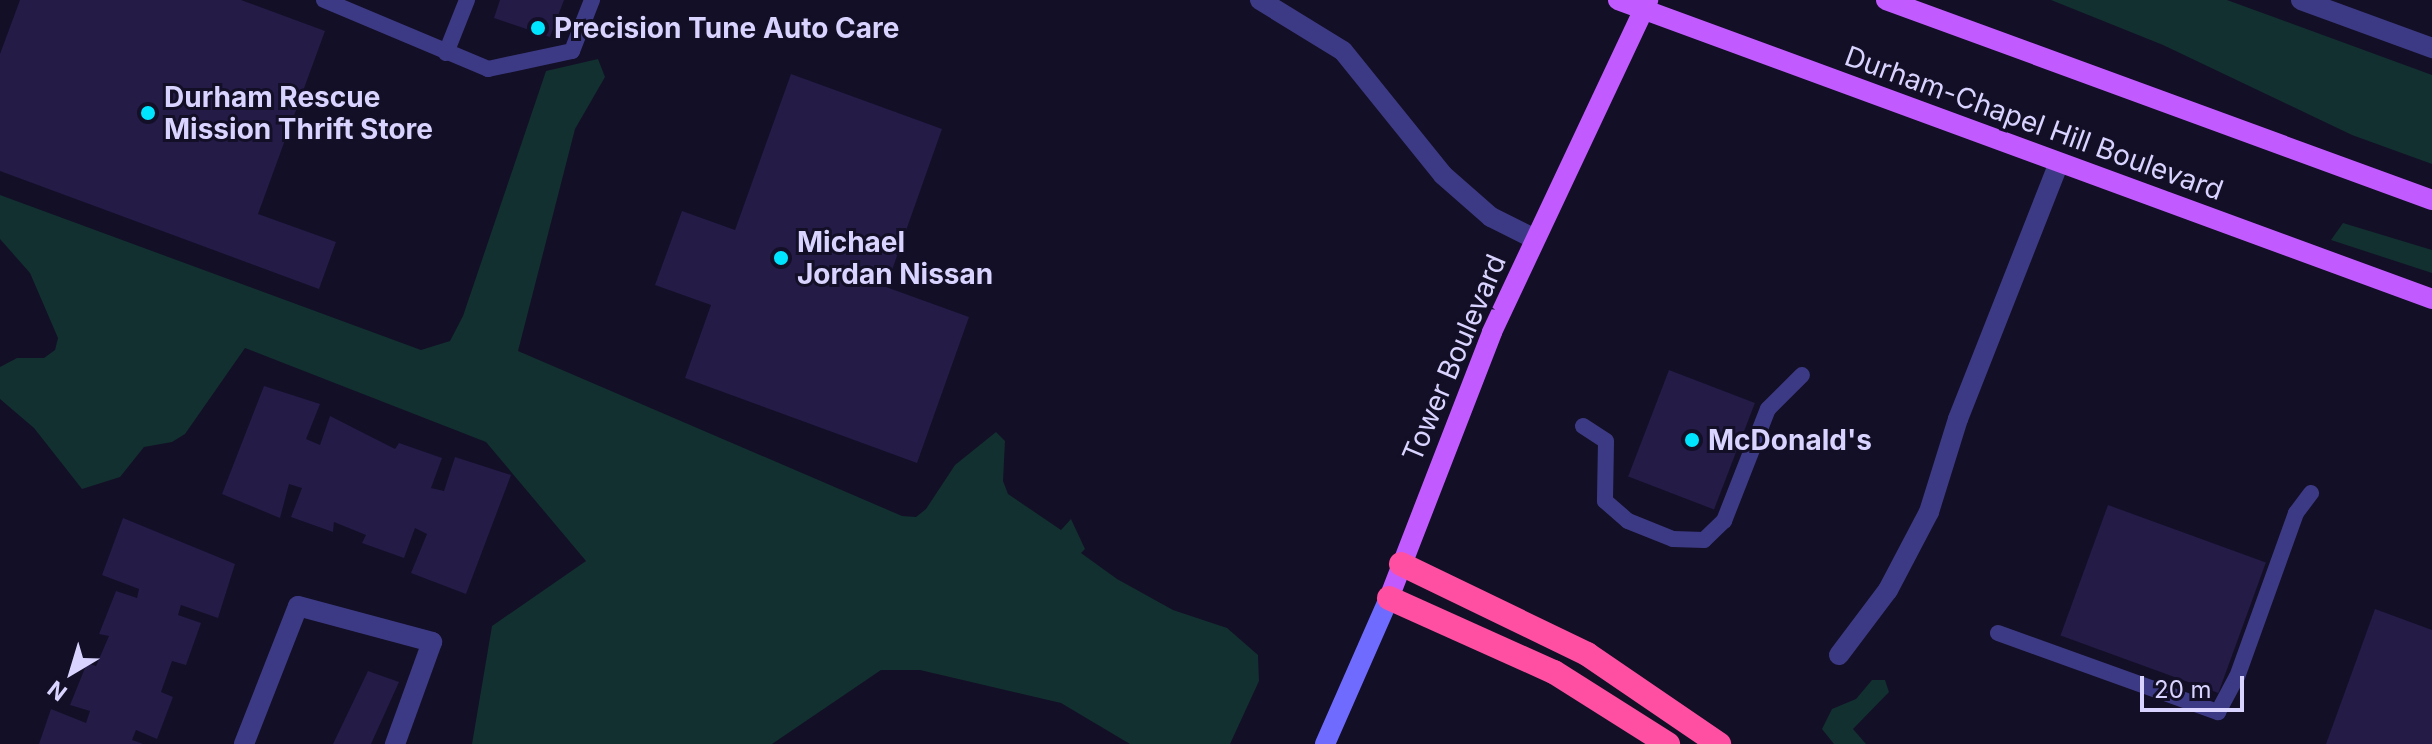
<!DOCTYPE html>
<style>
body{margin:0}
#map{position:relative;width:2432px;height:744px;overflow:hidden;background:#130f26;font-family:Inter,sans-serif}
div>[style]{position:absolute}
.green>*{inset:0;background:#12302f}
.building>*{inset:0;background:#241b47;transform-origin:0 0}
.lane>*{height:16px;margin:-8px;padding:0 8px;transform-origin:8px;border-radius:8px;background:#3d3a85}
.street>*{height:20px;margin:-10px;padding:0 10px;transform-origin:10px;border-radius:10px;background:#3d3a85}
.secondary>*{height:20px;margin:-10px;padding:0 10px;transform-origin:10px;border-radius:10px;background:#6f6bff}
.primary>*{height:20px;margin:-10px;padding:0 10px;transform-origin:10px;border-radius:10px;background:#c25bff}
.highway>*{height:24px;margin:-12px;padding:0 12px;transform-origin:12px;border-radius:12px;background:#ff4fa3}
.dots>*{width:22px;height:22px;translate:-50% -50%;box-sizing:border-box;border:4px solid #130f26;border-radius:50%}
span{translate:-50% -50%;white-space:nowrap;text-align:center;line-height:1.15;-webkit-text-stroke:6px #130f26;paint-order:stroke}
.poi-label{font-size:28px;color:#d9d4ff;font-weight:700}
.left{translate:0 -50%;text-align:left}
.street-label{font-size:28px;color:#d9d4ff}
.north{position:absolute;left:32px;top:632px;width:80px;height:80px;-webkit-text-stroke:6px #130f26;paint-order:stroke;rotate:218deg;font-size:22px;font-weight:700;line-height:32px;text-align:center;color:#d9d4ff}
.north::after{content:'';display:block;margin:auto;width:28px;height:36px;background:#d9d4ff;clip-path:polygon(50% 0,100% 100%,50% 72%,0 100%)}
.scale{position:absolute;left:2140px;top:676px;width:104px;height:36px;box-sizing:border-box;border:4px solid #d9d4ff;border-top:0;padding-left:10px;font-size:24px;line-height:28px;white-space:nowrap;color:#d9d4ff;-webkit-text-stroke:6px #130f26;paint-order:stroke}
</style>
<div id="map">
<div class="green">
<i style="clip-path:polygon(2051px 0,2227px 0,2432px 75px,2432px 164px,2352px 135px,2163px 45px)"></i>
<i style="clip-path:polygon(598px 59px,605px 77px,575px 129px,518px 351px,902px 516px,916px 517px,926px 509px,955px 465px,996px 432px,1005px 441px,1003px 481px,1008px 494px,1061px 530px,1071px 519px,1085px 549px,1081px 553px,1117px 579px,1173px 610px,1227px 628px,1258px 655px,1259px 681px,1230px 744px,1130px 744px,1061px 703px,920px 670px,881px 670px,772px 744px,472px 744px,492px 626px,586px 561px,486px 442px,245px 348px,185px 434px,172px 442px,144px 447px,120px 477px,82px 489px,34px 428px,0 399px,0 367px,17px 358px,44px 358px,55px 350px,58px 338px,30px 273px,0 239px,0 195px,421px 350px,450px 341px,463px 316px,546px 71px)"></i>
<i style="clip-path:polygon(2343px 223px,2432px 250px,2432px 273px,2331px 240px)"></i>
<i style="clip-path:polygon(1872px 680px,1885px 680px,1889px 692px,1853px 729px,1866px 744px,1834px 744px,1822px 729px,1832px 709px,1856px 699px)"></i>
</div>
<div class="building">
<i style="clip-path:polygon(20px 0,241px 0,325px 31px,258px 214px,336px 242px,319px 289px,0 171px,0 54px)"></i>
<i style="clip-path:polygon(500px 0,564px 0,550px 37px,494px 18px)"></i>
<i style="clip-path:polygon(791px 74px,942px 129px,886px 287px,969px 317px,917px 463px,685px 378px,711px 305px,655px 285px,682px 211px,735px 230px)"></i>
<i style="left:1669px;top:370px;width:92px;height:114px;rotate:21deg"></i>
<i style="clip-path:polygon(264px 386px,320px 404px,306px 439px,320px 445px,330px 416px,395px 449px,399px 443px,442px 458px,431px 488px,444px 491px,455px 457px,511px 475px,466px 594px,411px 573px,427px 534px,415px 528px,404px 558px,362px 543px,366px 535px,334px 522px,333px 532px,291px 517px,302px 488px,289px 484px,280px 518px,222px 494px)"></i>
<i style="left:2108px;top:505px;width:168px;height:139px;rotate:20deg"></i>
<i style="clip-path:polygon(123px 518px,235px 564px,218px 618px,181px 605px,178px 615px,201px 623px,186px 665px,172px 661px,161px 692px,173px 697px,157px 739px,136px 730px,132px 740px,143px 744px,39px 744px,51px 709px,86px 723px,90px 711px,70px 705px,87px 663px,96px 666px,109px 636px,99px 634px,116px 591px,137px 598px,139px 589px,102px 575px)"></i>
<i style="clip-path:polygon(2375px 609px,2432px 630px,2432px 744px,2326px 744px)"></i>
<i style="clip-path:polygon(368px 671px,399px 682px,371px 744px,333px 744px)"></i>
</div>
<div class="lane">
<i style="left:324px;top:0;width:178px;rotate:22.8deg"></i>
<i style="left:488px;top:69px;width:86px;rotate:-12.1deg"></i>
<i style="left:572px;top:51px;width:55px;rotate:-68.6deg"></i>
<i style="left:446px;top:53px;width:57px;rotate:-68.4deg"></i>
<i style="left:1583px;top:426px;width:27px;rotate:33deg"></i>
<i style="left:1606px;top:441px;width:60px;rotate:91deg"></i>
<i style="left:1605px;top:501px;width:30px;rotate:41deg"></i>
<i style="left:1628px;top:521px;width:48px;rotate:21.8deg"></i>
<i style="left:1673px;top:539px;width:31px;rotate:2deg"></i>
<i style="left:1704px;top:540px;width:28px;rotate:-44deg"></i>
<i style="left:1724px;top:521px;width:120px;rotate:-68.6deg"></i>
<i style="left:1768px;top:409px;width:48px;rotate:-45deg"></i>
<i style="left:1998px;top:633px;width:234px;rotate:19.8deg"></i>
<i style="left:2218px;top:712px;width:40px;rotate:-62deg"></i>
<i style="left:2237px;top:677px;width:174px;rotate:-70.2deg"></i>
<i style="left:2296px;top:513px;width:25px;rotate:-53deg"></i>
</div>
<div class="street">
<i style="left:1260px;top:0;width:97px;rotate:31.6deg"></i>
<i style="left:1343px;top:51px;width:159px;rotate:51.1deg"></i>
<i style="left:1443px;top:175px;width:64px;rotate:41.2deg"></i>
<i style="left:1491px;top:217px;width:49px;rotate:26.6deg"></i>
<i style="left:2301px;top:0;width:140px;rotate:20.1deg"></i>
<i style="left:1839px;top:655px;width:81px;rotate:-53deg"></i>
<i style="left:1888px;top:590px;width:88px;rotate:-62.3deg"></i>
<i style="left:1929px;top:512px;width:97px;rotate:-72.7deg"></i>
<i style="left:1958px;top:419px;width:275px;rotate:-68.5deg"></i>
<i style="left:244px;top:744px;width:148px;rotate:-68.6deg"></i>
<i style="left:298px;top:606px;width:139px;rotate:15deg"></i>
<i style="left:432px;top:642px;width:109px;rotate:109.9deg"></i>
</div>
<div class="secondary">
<i style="left:1325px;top:744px;width:159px;rotate:-66.3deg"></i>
</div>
<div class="primary">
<i style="left:1618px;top:0;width:867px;rotate:20.17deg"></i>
<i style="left:1886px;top:0;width:581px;rotate:20.12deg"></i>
<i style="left:1389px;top:598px;width:285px;rotate:-68.8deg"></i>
<i style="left:1492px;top:332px;width:367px;rotate:-64.8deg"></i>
</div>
<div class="highway">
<i style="left:1401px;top:564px;width:207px;rotate:25.8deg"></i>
<i style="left:1587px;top:654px;width:160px;rotate:34.3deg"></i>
<i style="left:1389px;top:598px;width:181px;rotate:24.2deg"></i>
<i style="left:1554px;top:672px;width:135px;rotate:32.3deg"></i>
</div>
<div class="dots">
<i style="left:538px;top:28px;background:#00e5ff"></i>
<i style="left:148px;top:113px;background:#00e5ff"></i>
<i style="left:781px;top:258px;background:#00e5ff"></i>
<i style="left:1692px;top:440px;background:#00e5ff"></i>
</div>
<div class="poi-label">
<span class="left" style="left:554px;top:28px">Precision Tune Auto Care</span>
<span class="left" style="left:164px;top:113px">Durham Rescue<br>Mission Thrift Store</span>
<span class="left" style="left:797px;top:258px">Michael<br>Jordan Nissan</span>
<span class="left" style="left:1708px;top:440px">McDonald's</span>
</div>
<div class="street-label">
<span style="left:2034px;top:123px;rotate:20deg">Durham-Chapel Hill Boulevard</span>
<span style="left:1454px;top:358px;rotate:-67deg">Tower Boulevard</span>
</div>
<div class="north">N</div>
<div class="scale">20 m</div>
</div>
